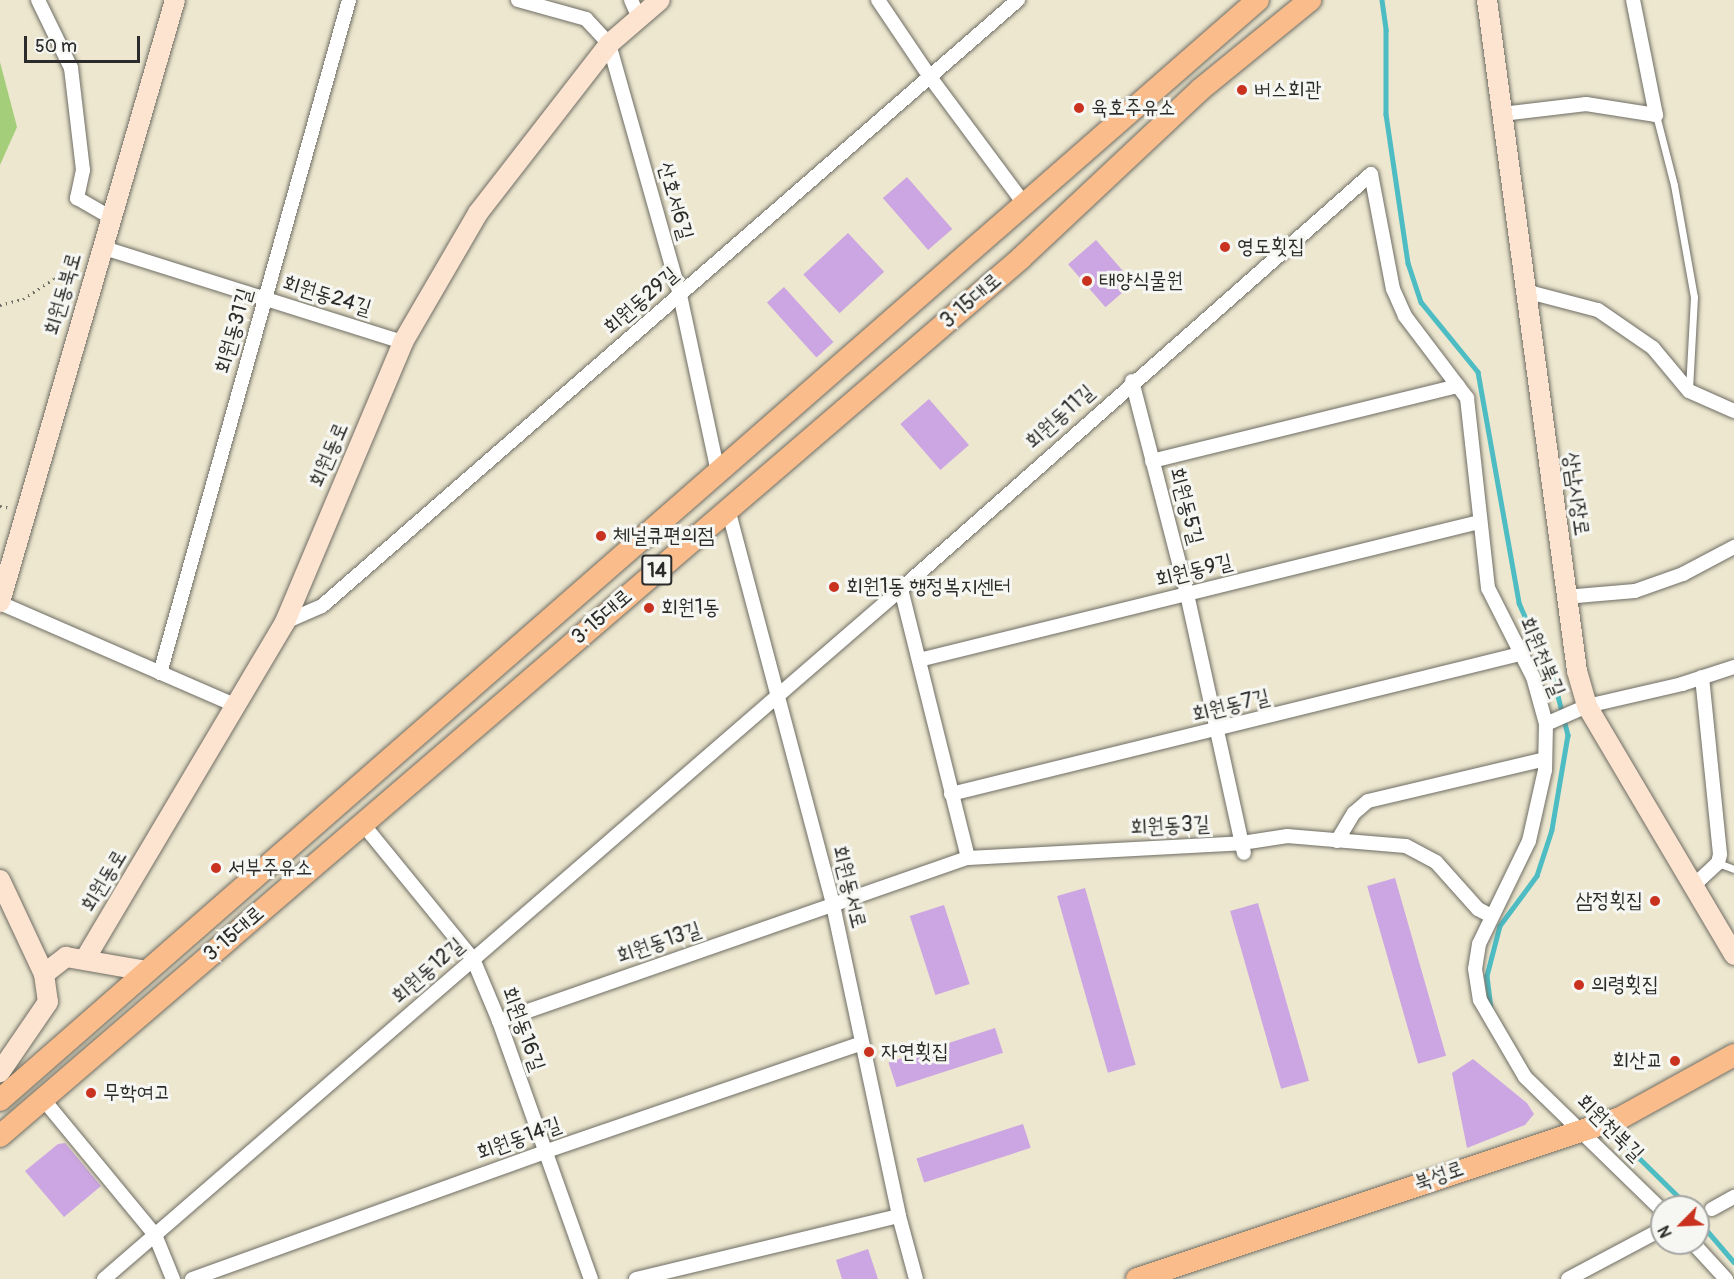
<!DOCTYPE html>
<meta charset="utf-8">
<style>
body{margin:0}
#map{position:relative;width:1734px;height:1279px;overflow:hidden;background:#ede7cf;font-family:Pangolin,"Poor Story",sans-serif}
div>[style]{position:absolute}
.green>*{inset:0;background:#a4ce7a}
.stream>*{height:4.5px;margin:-2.25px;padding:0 2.25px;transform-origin:2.25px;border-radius:2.25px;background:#4dbcc3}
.building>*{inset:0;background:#cca6e2;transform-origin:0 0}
.path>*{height:3px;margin-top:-1.5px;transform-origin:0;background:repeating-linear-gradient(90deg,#6f6d64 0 1.5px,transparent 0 6px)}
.roads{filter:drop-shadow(0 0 2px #6f6d64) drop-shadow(0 0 2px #6f6d64)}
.lane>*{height:7px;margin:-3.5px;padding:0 3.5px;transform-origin:3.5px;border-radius:3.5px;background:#fff}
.street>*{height:14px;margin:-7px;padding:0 7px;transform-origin:7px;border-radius:7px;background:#fff}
.secondary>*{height:20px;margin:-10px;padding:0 10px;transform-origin:10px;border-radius:10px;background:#fde4d0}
.primary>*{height:22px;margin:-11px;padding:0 11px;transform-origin:11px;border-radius:11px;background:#f9bc8a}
.dots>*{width:16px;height:16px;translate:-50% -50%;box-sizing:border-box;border:3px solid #f6f6f2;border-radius:50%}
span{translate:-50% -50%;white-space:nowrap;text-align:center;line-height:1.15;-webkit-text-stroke:6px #f6f6f2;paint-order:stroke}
.shield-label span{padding:2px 4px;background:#f6f6f2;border:2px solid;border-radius:4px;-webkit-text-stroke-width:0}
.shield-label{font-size:20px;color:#2b2b2b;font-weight:700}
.poi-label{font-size:21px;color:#2b2b2b}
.left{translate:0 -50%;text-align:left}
.right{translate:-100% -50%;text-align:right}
.street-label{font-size:21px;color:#2b2b2b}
.north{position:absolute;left:1650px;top:1195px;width:60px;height:60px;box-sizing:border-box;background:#f6f6f2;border:2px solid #a5a5a2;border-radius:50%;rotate:246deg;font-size:16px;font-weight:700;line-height:24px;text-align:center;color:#2b2b2b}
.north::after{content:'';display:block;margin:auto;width:21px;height:27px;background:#c8321e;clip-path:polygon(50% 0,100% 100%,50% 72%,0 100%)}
.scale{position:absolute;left:24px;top:36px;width:116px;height:27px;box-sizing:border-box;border:3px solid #2b2b2b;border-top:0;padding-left:8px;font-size:18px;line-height:21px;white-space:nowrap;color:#2b2b2b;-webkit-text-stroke:4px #f6f6f2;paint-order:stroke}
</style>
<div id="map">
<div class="green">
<i style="clip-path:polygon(0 62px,17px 127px,0 165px)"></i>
</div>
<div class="stream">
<i style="left:1382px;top:0;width:30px;rotate:82deg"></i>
<i style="left:1386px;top:30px;width:84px;rotate:90deg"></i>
<i style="left:1386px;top:114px;width:151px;rotate:81.6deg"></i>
<i style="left:1408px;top:263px;width:41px;rotate:71.6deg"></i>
<i style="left:1421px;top:302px;width:90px;rotate:50.8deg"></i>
<i style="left:1478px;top:372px;width:235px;rotate:79.9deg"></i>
<i style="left:1519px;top:603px;width:89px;rotate:66deg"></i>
<i style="left:1555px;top:684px;width:53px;rotate:75.7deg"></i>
<i style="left:1568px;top:735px;width:96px;rotate:99.6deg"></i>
<i style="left:1552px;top:830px;width:48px;rotate:108.1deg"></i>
<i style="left:1537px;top:876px;width:62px;rotate:126.5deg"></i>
<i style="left:1500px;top:926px;width:52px;rotate:104.6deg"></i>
<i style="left:1487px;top:976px;width:31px;rotate:83deg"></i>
<i style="left:1622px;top:1141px;width:94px;rotate:44.6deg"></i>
<i style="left:1698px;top:1220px;width:55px;rotate:49.4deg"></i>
</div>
<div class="building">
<i style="left:907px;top:177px;width:69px;height:32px;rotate:49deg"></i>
<i style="left:848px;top:233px;width:53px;height:61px;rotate:47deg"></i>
<i style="left:1096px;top:240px;width:57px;height:37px;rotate:49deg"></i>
<i style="left:784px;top:287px;width:74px;height:23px;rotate:48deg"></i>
<i style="left:929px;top:399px;width:61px;height:38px;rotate:49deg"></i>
<i style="left:1395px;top:878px;width:185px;height:29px;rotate:74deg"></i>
<i style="left:1085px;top:888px;width:184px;height:29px;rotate:74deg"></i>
<i style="left:1258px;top:903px;width:185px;height:29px;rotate:74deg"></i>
<i style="left:944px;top:905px;width:83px;height:36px;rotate:72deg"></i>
<i style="left:995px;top:1028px;width:26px;height:112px;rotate:72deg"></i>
<i style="clip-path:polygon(1473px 1059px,1527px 1103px,1534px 1114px,1525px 1125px,1467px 1148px,1452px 1073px)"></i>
<i style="left:1023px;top:1124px;width:25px;height:112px;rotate:72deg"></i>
<i style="clip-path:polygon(65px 1143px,101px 1186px,64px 1217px,25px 1171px,58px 1144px)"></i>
<i style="clip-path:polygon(868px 1249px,878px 1279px,842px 1279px,836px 1260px)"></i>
</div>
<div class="path">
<i style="left:0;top:305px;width:24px;rotate:-15deg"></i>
<i style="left:23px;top:299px;width:37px;rotate:-33deg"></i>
<i style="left:54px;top:279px;width:25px;rotate:-16deg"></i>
<i style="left:0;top:506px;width:11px;rotate:10deg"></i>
</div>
<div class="roads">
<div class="lane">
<i style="left:1656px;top:115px;width:72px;rotate:75.6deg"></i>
<i style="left:1674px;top:185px;width:114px;rotate:79.9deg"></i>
<i style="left:1694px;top:297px;width:92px;rotate:93.1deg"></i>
<i style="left:1718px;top:863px;width:17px;rotate:21deg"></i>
</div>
<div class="street">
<i style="left:38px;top:0;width:76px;rotate:64.1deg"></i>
<i style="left:71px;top:68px;width:103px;rotate:83.3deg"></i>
<i style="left:83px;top:170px;width:29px;rotate:102deg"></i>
<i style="left:77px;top:198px;width:38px;rotate:30deg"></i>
<i style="left:518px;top:0;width:71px;rotate:15.6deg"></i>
<i style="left:586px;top:19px;width:34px;rotate:47deg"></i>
<i style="left:609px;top:44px;width:261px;rotate:74.2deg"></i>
<i style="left:680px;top:295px;width:182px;rotate:77.9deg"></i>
<i style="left:631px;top:0;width:20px;rotate:66deg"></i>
<i style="left:878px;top:0;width:93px;rotate:56deg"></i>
<i style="left:930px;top:77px;width:159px;rotate:53.4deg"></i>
<i style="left:1502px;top:114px;width:85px;rotate:-6.8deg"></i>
<i style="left:1586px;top:104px;width:71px;rotate:8.9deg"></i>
<i style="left:1656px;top:115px;width:117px;rotate:-101.3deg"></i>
<i style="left:1371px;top:174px;width:117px;rotate:79.2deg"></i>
<i style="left:1393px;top:289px;width:30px;rotate:66deg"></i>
<i style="left:1405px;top:316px;width:103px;rotate:52.9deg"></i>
<i style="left:1467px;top:398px;width:191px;rotate:83.7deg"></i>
<i style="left:1488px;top:588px;width:100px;rotate:63.2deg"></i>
<i style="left:1533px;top:677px;width:49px;rotate:74.5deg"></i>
<i style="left:1546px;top:724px;width:46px;rotate:91.2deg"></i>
<i style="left:1545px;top:770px;width:73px;rotate:102.7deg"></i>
<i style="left:1529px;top:841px;width:114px;rotate:115.9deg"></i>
<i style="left:1479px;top:944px;width:25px;rotate:99deg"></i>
<i style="left:1475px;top:969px;width:31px;rotate:81deg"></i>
<i style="left:1480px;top:1000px;width:89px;rotate:59.7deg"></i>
<i style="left:1525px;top:1077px;width:191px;rotate:44.2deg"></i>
<i style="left:101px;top:247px;width:317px;rotate:17.5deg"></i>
<i style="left:1525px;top:291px;width:75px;rotate:14.6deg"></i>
<i style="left:1598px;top:310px;width:67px;rotate:34.6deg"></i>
<i style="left:1653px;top:348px;width:56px;rotate:50.1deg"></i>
<i style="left:1689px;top:391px;width:49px;rotate:24deg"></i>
<i style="left:1132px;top:381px;width:220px;rotate:75.5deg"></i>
<i style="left:1187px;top:594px;width:265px;rotate:77.6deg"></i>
<i style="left:1152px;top:461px;width:315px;rotate:-13.8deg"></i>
<i style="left:728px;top:509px;width:410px;rotate:75.1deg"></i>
<i style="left:833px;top:905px;width:318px;rotate:78deg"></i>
<i style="left:899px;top:1216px;width:65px;rotate:74.9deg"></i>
<i style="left:901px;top:589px;width:277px;rotate:76deg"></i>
<i style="left:1565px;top:597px;width:70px;rotate:-4.9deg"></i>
<i style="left:1635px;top:591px;width:51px;rotate:-19.5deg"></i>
<i style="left:1683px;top:574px;width:58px;rotate:-27.9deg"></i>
<i style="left:0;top:603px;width:258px;rotate:23.5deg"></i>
<i style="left:285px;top:622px;width:40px;rotate:-23.4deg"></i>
<i style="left:322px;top:606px;width:923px;rotate:-41.05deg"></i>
<i style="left:919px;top:660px;width:577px;rotate:-13.84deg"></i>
<i style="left:160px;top:673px;width:699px;rotate:-74.31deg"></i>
<i style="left:1546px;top:724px;width:45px;rotate:-23.7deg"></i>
<i style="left:1587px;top:706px;width:98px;rotate:-13deg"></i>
<i style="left:1682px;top:684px;width:55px;rotate:-18.1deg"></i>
<i style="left:951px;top:794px;width:586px;rotate:-13.82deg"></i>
<i style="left:362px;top:823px;width:176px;rotate:50.8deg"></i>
<i style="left:473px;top:959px;width:67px;rotate:67.2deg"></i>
<i style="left:499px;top:1021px;width:274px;rotate:70.4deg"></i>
<i style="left:1337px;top:841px;width:33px;rotate:-59deg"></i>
<i style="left:1354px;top:813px;width:18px;rotate:-41deg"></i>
<i style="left:1368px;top:801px;width:182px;rotate:-13.3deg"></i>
<i style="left:1692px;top:887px;width:35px;rotate:-43deg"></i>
<i style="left:1718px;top:863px;width:9px;rotate:-77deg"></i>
<i style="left:1720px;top:854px;width:178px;rotate:-95.8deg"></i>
<i style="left:499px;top:1021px;width:497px;rotate:-19.2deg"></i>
<i style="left:968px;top:858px;width:274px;rotate:-3.1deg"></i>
<i style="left:1242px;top:843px;width:46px;rotate:-8.8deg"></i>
<i style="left:1287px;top:836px;width:119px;rotate:4.8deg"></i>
<i style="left:1406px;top:846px;width:34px;rotate:28deg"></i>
<i style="left:1436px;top:862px;width:63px;rotate:48.2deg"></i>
<i style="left:1478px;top:909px;width:15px;rotate:28deg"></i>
<i style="left:43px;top:1099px;width:176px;rotate:50.5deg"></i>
<i style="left:155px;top:1235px;width:48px;rotate:67.8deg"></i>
<i style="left:1712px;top:1209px;width:25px;rotate:-29deg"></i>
<i style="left:1693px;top:1243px;width:49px;rotate:47.5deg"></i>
<i style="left:104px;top:1279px;width:1054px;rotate:-40.88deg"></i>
<i style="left:901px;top:589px;width:627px;rotate:-41.44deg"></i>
<i style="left:192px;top:1279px;width:374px;rotate:-19.8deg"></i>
<i style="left:544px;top:1152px;width:336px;rotate:-18.9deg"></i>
<i style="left:636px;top:1279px;width:270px;rotate:-13.5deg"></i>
<i style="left:1568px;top:1279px;width:106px;rotate:-28deg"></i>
</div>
<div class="secondary">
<i style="left:1487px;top:0;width:677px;rotate:82.36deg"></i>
<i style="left:1577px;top:671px;width:36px;rotate:74deg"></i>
<i style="left:1587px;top:706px;width:289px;rotate:59.4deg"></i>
<i style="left:0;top:602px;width:627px;rotate:-73.79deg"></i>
<i style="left:0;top:880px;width:104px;rotate:64.9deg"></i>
<i style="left:44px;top:974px;width:28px;rotate:82deg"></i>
<i style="left:48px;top:1002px;width:85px;rotate:124.4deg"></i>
<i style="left:85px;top:959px;width:392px;rotate:-59.3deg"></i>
<i style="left:285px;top:622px;width:304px;rotate:-67.1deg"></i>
<i style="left:403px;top:342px;width:149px;rotate:-59.8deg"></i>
<i style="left:478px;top:213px;width:214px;rotate:-52.2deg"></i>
<i style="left:609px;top:44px;width:67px;rotate:-40.8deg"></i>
<i style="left:44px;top:974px;width:28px;rotate:-38deg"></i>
<i style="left:66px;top:957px;width:81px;rotate:9.9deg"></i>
</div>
<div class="primary">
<i style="left:0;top:1100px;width:1671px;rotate:-41.17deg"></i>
<i style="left:0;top:1136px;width:1347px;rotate:-40.69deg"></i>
<i style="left:1021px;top:258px;width:247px;rotate:-43.2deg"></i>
<i style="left:1201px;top:89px;width:141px;rotate:-39.2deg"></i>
<i style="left:1137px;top:1279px;width:509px;rotate:-18.43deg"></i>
<i style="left:1620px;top:1118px;width:130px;rotate:-28.9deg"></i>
</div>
</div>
<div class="dots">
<i style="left:1242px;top:90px;background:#c8321e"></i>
<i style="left:1079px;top:108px;background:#c8321e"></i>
<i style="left:1225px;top:247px;background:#c8321e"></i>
<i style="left:1087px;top:281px;background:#c8321e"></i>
<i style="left:601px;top:536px;background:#c8321e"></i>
<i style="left:834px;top:587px;background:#c8321e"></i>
<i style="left:649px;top:608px;background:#c8321e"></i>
<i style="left:216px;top:868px;background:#c8321e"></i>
<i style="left:1655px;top:901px;background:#c8321e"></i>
<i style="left:1579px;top:985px;background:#c8321e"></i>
<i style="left:869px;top:1052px;background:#c8321e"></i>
<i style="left:1675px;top:1061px;background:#c8321e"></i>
<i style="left:91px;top:1093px;background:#c8321e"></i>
</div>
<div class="shield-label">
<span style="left:657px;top:570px">14</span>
</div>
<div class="poi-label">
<span class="left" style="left:1254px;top:90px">버스회관</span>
<span class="left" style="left:1091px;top:108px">육호주유소</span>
<span class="left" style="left:1237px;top:247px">영도횟집</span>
<span class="left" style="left:1099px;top:281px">태양식물원</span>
<span class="left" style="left:613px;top:536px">체널큐편의점</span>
<span class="left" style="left:846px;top:587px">회원1동 행정복지센터</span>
<span class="left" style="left:661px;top:608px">회원1동</span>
<span class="left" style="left:228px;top:868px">서부주유소</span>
<span class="right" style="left:1643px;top:901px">삼정횟집</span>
<span class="left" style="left:1591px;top:985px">의령횟집</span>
<span class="left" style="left:881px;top:1052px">자연횟집</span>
<span class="right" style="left:1663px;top:1061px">회산교</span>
<span class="left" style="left:103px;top:1093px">무학여고</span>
</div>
<div class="street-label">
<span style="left:675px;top:201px;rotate:74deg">산호서6길</span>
<span style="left:63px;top:294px;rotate:-74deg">회원동북로</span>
<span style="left:327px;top:296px;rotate:17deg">회원동24길</span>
<span style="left:641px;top:301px;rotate:-41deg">회원동29길</span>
<span style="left:971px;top:301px;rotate:-41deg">3·15대로</span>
<span style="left:234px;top:331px;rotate:-74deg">회원동31길</span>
<span style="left:1060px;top:417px;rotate:-42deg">회원동11길</span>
<span style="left:329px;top:455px;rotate:-67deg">회원동로</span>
<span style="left:1576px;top:494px;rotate:82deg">상남시장로</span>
<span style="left:1186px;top:506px;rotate:75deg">회원동5길</span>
<span style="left:1194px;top:571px;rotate:-14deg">회원동9길</span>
<span style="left:602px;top:617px;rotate:-41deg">3·15대로</span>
<span style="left:1542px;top:657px;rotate:67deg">회원천북길</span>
<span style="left:1231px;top:706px;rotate:-14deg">회원동7길</span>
<span style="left:1170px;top:826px;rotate:-3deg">회원동3길</span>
<span style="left:104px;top:881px;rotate:-59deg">회원동로</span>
<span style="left:849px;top:887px;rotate:76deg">회원동서로</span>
<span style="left:234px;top:934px;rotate:-41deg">3·15대로</span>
<span style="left:659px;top:943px;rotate:-19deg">회원동13길</span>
<span style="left:428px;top:971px;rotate:-41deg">회원동12길</span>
<span style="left:523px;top:1029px;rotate:70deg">회원동16길</span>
<span style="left:1610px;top:1128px;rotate:45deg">회원천북길</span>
<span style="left:519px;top:1139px;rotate:-20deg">회원동14길</span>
<span style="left:1439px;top:1176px;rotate:-19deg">북성로</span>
</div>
<div class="north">N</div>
<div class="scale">50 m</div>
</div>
